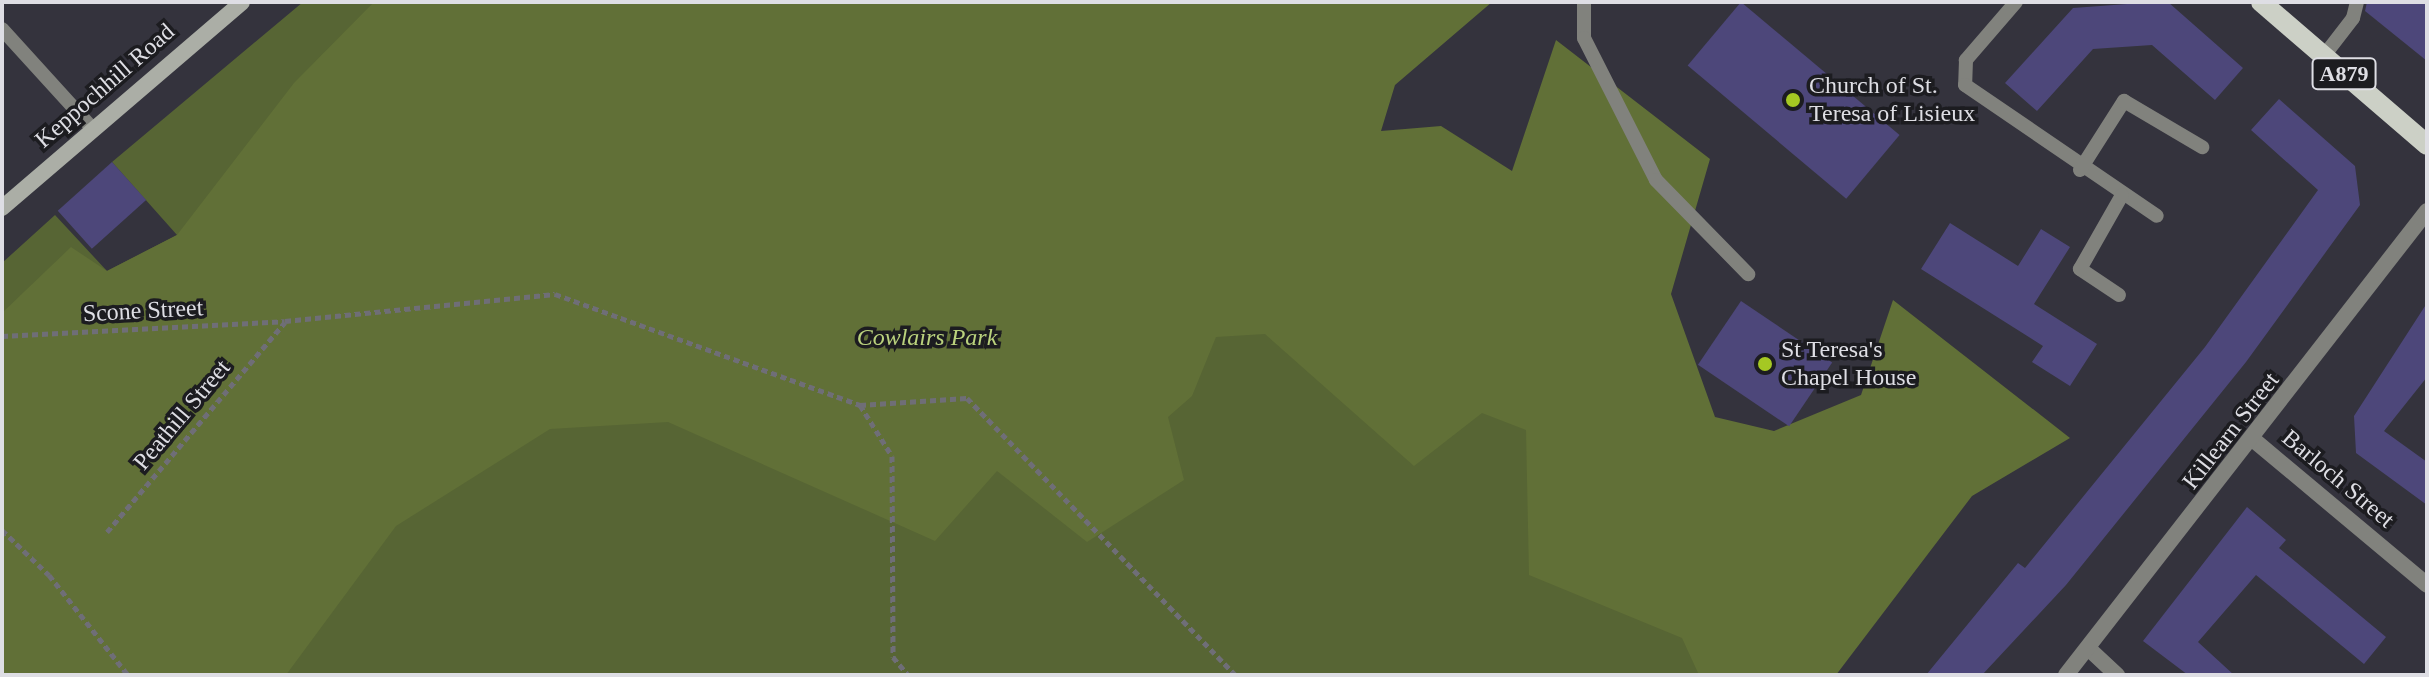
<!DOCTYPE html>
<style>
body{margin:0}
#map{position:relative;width:2429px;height:677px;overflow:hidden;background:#34333d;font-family:Georgia,serif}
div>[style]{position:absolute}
.green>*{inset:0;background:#576534}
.forest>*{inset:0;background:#617037}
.building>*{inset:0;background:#4d477a;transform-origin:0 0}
.path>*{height:5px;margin-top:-2.5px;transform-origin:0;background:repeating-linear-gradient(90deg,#6f6e77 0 6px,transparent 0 10px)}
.lane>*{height:14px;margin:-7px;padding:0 7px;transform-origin:7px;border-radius:7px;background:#81827d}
.street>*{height:16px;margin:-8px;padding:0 8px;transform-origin:8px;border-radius:8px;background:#81827d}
.secondary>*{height:16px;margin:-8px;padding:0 8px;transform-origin:8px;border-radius:8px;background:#abaea6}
.primary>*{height:20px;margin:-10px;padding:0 10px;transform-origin:10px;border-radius:10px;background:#ccd0c6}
.dots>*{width:22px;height:22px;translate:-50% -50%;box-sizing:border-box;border:4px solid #1c1c20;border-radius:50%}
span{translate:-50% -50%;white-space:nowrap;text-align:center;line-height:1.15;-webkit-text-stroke:7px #1c1c20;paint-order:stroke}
.shield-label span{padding:2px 6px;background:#1c1c20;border:2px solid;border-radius:6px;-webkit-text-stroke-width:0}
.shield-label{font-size:22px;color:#dedee4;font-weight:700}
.street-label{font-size:24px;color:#dedee4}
.poi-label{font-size:24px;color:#dedee4}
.left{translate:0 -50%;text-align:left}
.park-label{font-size:24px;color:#bad27d;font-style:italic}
.frame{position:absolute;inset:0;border:4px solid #dedee4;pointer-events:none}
</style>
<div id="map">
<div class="green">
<i style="clip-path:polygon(303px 2px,1413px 2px,1295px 128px,1800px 675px,2px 675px,2px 263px,55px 215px,107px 271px,177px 235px,112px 162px)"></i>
</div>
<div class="forest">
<i style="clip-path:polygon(374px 2px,1492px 2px,1395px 85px,1381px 131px,1441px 126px,1512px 171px,1556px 40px,1710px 159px,1671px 294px,1715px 417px,1774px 431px,1861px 395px,1893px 300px,2070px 438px,1972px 496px,1836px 675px,1699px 675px,1682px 638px,1529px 575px,1526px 430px,1482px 413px,1414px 466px,1265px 334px,1216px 337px,1192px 396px,1168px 417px,1184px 480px,1087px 542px,997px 471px,935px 541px,668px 422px,550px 429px,396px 526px,286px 675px,2px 675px,2px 313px,71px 247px,107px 271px,177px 235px,294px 83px)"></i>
</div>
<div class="building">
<i style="left:1741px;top:2px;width:207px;height:83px;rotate:40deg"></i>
<i style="clip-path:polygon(2154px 2px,2168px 2px,2243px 68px,2215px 100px,2152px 45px,2093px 49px,2037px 111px,2005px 83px,2073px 8px)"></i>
<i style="clip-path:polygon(2367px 2px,2427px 2px,2427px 61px,2365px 11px)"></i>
<i style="clip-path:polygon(2279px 99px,2355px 166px,2360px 205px,2246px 362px,2066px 585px,1982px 675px,1926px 675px,2018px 563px,2025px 568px,2205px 347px,2318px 190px,2251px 130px)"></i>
<i style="left:112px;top:162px;width:51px;height:73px;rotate:48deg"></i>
<i style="clip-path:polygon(1950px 223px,2018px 266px,2041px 229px,2070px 247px,2034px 304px,2097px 344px,2070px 386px,2032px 362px,2043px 346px,1921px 269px)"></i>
<i style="left:1741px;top:301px;width:110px;height:77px;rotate:34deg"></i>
<i style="clip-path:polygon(2427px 303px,2427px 377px,2384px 431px,2427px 462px,2427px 505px,2356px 453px,2354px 416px)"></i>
<i style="clip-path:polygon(2247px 507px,2286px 540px,2279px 548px,2386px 637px,2364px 664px,2256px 575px,2198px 642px,2234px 675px,2188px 675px,2143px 641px)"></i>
</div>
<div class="path">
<i style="left:2px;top:336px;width:283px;rotate:-3deg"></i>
<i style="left:285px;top:321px;width:271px;rotate:-5.7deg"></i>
<i style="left:555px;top:294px;width:325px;rotate:20deg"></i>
<i style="left:860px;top:405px;width:60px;rotate:57.9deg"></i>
<i style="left:892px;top:456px;width:201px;rotate:89.7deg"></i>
<i style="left:893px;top:657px;width:23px;rotate:50deg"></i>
<i style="left:860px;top:405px;width:107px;rotate:-3.7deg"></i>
<i style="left:967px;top:398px;width:385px;rotate:45.9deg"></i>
<i style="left:2px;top:530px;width:65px;rotate:43.8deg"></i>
<i style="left:49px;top:575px;width:127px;rotate:51.7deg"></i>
<i style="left:107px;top:532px;width:275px;rotate:-49.7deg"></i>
</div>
<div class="lane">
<i style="left:1584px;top:2px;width:36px;rotate:90deg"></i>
<i style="left:1584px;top:38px;width:159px;rotate:63.1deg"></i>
<i style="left:1656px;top:180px;width:132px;rotate:45.6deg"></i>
<i style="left:2016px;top:2px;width:77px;rotate:130.8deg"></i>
<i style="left:1966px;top:60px;width:25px;rotate:92deg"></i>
<i style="left:1965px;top:85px;width:232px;rotate:34.3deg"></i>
<i style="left:2px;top:29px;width:134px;rotate:47.7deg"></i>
<i style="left:2323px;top:57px;width:49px;rotate:-52.4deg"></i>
<i style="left:2353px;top:18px;width:16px;rotate:-76deg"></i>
<i style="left:2080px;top:170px;width:82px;rotate:-57.5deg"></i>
<i style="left:2124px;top:101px;width:91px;rotate:30.5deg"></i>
<i style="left:2119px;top:295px;width:47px;rotate:-146.3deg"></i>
<i style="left:2080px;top:269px;width:85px;rotate:-60.4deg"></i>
</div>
<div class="street">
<i style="left:2255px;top:441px;width:224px;rotate:39.9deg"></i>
<i style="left:2088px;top:648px;width:40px;rotate:43deg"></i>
<i style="left:2066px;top:675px;width:588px;rotate:-52.12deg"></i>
</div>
<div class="secondary">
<i style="left:2px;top:208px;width:316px;rotate:-40.6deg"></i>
</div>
<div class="primary">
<i style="left:2261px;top:2px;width:219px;rotate:40.7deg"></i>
</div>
<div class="dots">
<i style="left:1793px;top:100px;background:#a5c823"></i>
<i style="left:1765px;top:364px;background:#a5c823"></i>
</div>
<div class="shield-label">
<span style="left:2344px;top:74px">A879</span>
</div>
<div class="street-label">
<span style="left:105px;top:86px;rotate:-41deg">Keppochhill Road</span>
<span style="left:143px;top:311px;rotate:-3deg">Scone Street</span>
<span style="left:182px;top:415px;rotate:-50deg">Peathill Street</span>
<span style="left:2231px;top:431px;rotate:-52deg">Killearn Street</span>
<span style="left:2338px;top:479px;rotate:40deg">Barloch Street</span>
</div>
<div class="poi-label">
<span class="left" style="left:1809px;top:100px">Church of St.<br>Teresa of Lisieux</span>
<span class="left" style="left:1781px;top:364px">St Teresa's<br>Chapel House</span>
</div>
<div class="park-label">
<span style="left:927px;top:338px">Cowlairs Park</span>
</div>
<div class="frame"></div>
</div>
